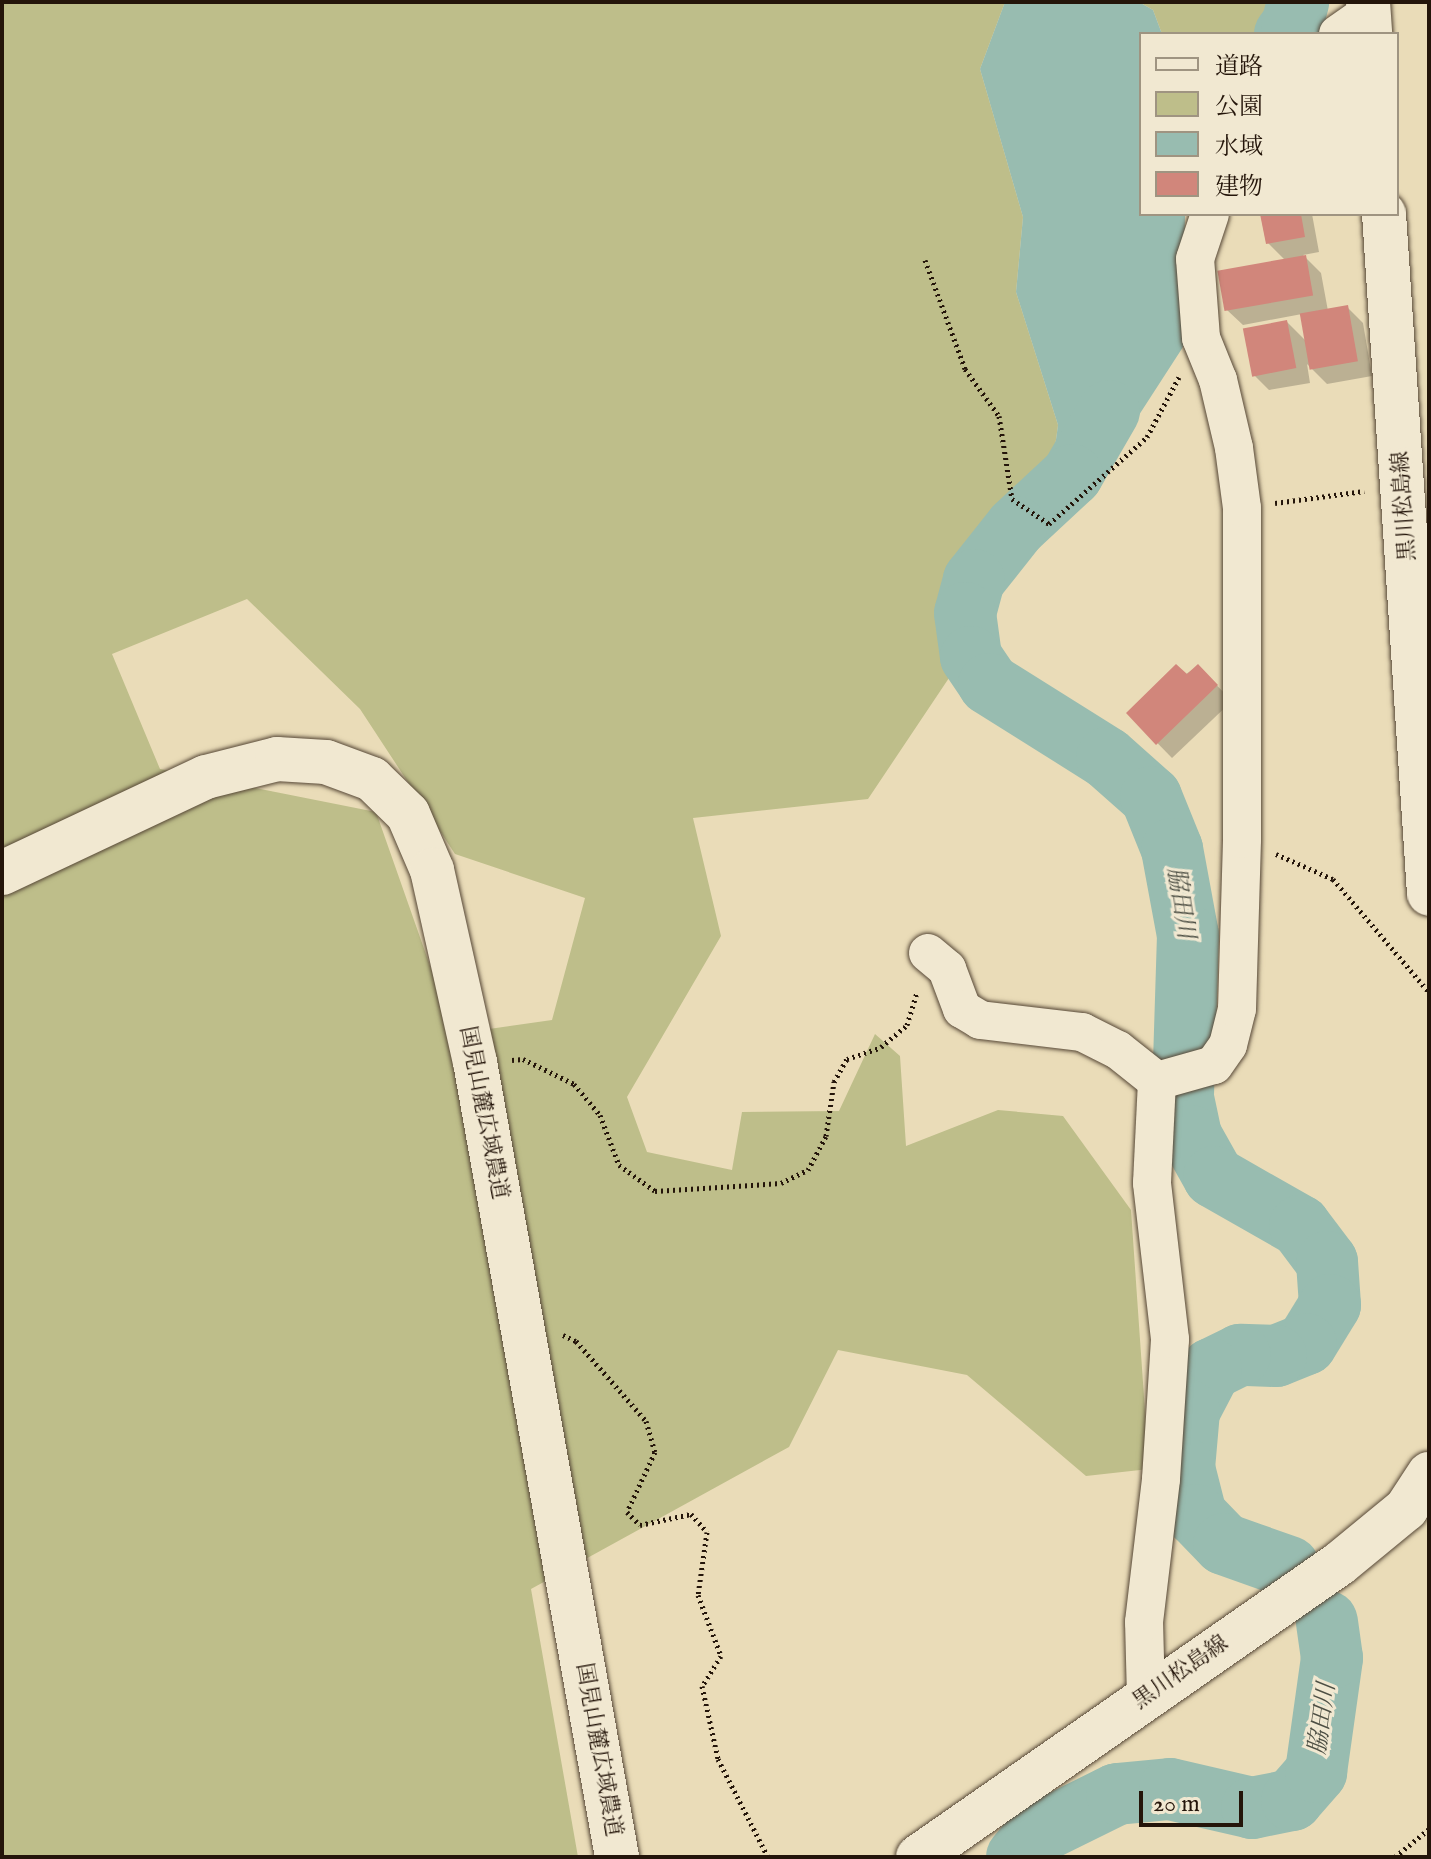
<!DOCTYPE html>
<meta charset="utf-8">
<style>
body{margin:0}
#map{position:relative;width:1431px;height:1859px;overflow:hidden;background:#eadcb8;font-family:"IM FELL English","Noto Serif JP",serif}
div>[style]{position:absolute}
.green>*{inset:0;background:#bebe8a}
.water>*{inset:0;background:#98bcb0}
.shadow>*{inset:0;background:#0003}
.river>*{height:62px;margin:-31px;padding:0 31px;transform-origin:31px;border-radius:31px;background:#98bcb0}
.building>*{inset:0;background:#d1867b;transform-origin:0 0}
.path>*{height:5px;margin-top:-2.5px;transform-origin:0;background:repeating-linear-gradient(90deg,#24150a 0 2px,transparent 0 6px)}
.roads{filter:drop-shadow(0 0 2px #564736) drop-shadow(0 0 2px #564736)}
.minor>*{height:38px;margin:-19px;padding:0 19px;transform-origin:19px;border-radius:19px;background:#f1e8d1}
.tertiary>*{height:44px;margin:-22px;padding:0 22px;transform-origin:22px;border-radius:22px;background:#f1e8d1}
.secondary>*{height:44px;margin:-22px;padding:0 22px;transform-origin:22px;border-radius:22px;background:#f1e8d1}
span{translate:-50% -50%;white-space:nowrap;text-align:center;line-height:1.15;-webkit-text-stroke:6px #f1e8d1;paint-order:stroke}
.street-label{font-size:22px;color:#24150a}
.water-label{font-size:24px;color:#4d4f44;font-style:italic}
.frame{position:absolute;inset:0;border:4px solid #24150a;pointer-events:none}
.legend{position:absolute;left:1139px;top:32px;width:260px;height:184px;box-sizing:border-box;background:#f1e8d1;border:2px solid #9f9481;margin:0;padding:10px 14px;list-style:none;font-size:24px;color:#24150a}
.legend li{display:flex;align-items:center;gap:16px;height:40px}
.legend b{width:40px;border:2px solid #9f9481}
.scale{position:absolute;left:1139px;top:1791px;width:104px;height:36px;box-sizing:border-box;border:4px solid #24150a;border-top:0;padding-left:10px;font-size:24px;line-height:28px;white-space:nowrap;color:#24150a;-webkit-text-stroke:6px #f1e8d1;paint-order:stroke}
</style>
<div id="map">
<div class="green">
<i style="clip-path:polygon(evenodd,2px 2px,1005px 2px,980px 69px,1023px 217px,1016px 292px,1058px 425px,1051px 476px,960px 579px,957px 666px,868px 799px,693px 818px,721px 936px,627px 1097px,647px 1152px,732px 1170px,742px 1112px,839px 1111px,875px 1034px,900px 1056px,906px 1146px,998px 1110px,1063px 1116px,1131px 1210px,1149px 1469px,1086px 1476px,967px 1375px,838px 1350px,789px 1447px,531px 1589px,578px 1857px,2px 1857px,2px 2px,247px 599px,360px 709px,455px 854px,585px 898px,552px 1020px,454px 1034px,376px 812px,160px 769px,112px 654px,247px 599px)"></i>
<i style="clip-path:polygon(1139px 2px,1271px 2px,1264px 24px,1253px 34px,1162px 34px,1153px 10px)"></i>
</div>
<div class="water">
<i style="clip-path:polygon(1005px 2px,1139px 2px,1153px 10px,1162px 34px,1141px 34px,1141px 214px,1185px 214px,1183px 347px,1128px 432px,1072px 484px,1051px 476px,1058px 425px,1016px 292px,1023px 217px,980px 69px)"></i>
</div>
<div class="shadow">
<i style="clip-path:polygon(1262px 214px,1312px 214px,1319px 252px,1303px 255px,1321px 273px,1328px 311px,1347px 307px,1363px 323px,1372px 376px,1327px 384px,1307px 364px,1310px 383px,1269px 390px,1254px 375px,1287px 322px,1307px 342px,1302px 314px,1243px 325px,1227px 310px,1286px 261px,1268px 243px)"></i>
<i style="clip-path:polygon(1198px 666px,1232px 701px,1172px 758px,1128px 713px)"></i>
</div>
<div class="river">
<i style="left:1285px;top:34px;width:11px;rotate:-52deg"></i>
<i style="left:1292px;top:25px;width:24px;rotate:-75deg"></i>
<i style="left:1109px;top:411px;width:74px;rotate:120deg"></i>
<i style="left:1072px;top:475px;width:76px;rotate:137.1deg"></i>
<i style="left:1016px;top:527px;width:68px;rotate:128.4deg"></i>
<i style="left:974px;top:580px;width:34px;rotate:105deg"></i>
<i style="left:965px;top:613px;width:44px;rotate:82.2deg"></i>
<i style="left:971px;top:657px;width:32px;rotate:56deg"></i>
<i style="left:989px;top:684px;width:139px;rotate:32.1deg"></i>
<i style="left:1107px;top:758px;width:59px;rotate:41.6deg"></i>
<i style="left:1151px;top:797px;width:56px;rotate:68deg"></i>
<i style="left:1172px;top:849px;width:87px;rotate:79.5deg"></i>
<i style="left:1188px;top:935px;width:163px;rotate:91.8deg"></i>
<i style="left:1183px;top:1098px;width:39px;rotate:78deg"></i>
<i style="left:1191px;top:1136px;width:47px;rotate:60.7deg"></i>
<i style="left:1214px;top:1177px;width:99px;rotate:29.7deg"></i>
<i style="left:1300px;top:1226px;width:45px;rotate:53.1deg"></i>
<i style="left:1327px;top:1262px;width:43px;rotate:86deg"></i>
<i style="left:1330px;top:1305px;width:46px;rotate:121.6deg"></i>
<i style="left:1306px;top:1344px;width:32px;rotate:158deg"></i>
<i style="left:1276px;top:1356px;width:36px;rotate:-178deg"></i>
<i style="left:1240px;top:1355px;width:32px;rotate:154deg"></i>
<i style="left:1211px;top:1369px;width:47px;rotate:117.6deg"></i>
<i style="left:1189px;top:1411px;width:57px;rotate:95deg"></i>
<i style="left:1184px;top:1468px;width:49px;rotate:75.7deg"></i>
<i style="left:1196px;top:1515px;width:40px;rotate:46deg"></i>
<i style="left:1224px;top:1544px;width:69px;rotate:19.5deg"></i>
<i style="left:1017px;top:1857px;width:30px;rotate:-50deg"></i>
<i style="left:1036px;top:1834px;width:90px;rotate:-26.3deg"></i>
<i style="left:1117px;top:1794px;width:53px;rotate:-5.4deg"></i>
<i style="left:1170px;top:1789px;width:84px;rotate:13deg"></i>
<i style="left:1252px;top:1808px;width:41px;rotate:-11.3deg"></i>
<i style="left:1292px;top:1800px;width:37px;rotate:-49deg"></i>
<i style="left:1316px;top:1772px;width:115px;rotate:-82deg"></i>
<i style="left:1332px;top:1658px;width:37px;rotate:-98deg"></i>
</div>
<div class="building">
<i style="clip-path:polygon(1260px 214px,1301px 214px,1305px 237px,1266px 244px)"></i>
<i style="left:1306px;top:255px;width:41px;height:90px;rotate:80deg"></i>
<i style="left:1348px;top:305px;width:57px;height:49px;rotate:80deg"></i>
<i style="left:1287px;top:320px;width:49px;height:45px;rotate:79deg"></i>
<i style="clip-path:polygon(1176px 664px,1187px 674px,1198px 664px,1218px 685px,1156px 745px,1126px 713px)"></i>
</div>
<div class="path">
<i style="left:925px;top:260px;width:116px;rotate:69.8deg"></i>
<i style="left:965px;top:369px;width:58px;rotate:54.1deg"></i>
<i style="left:999px;top:416px;width:84px;rotate:81.1deg"></i>
<i style="left:1012px;top:499px;width:45px;rotate:34deg"></i>
<i style="left:1049px;top:524px;width:131px;rotate:-41.6deg"></i>
<i style="left:1147px;top:437px;width:68px;rotate:-61.9deg"></i>
<i style="left:1275px;top:503px;width:90px;rotate:-7.7deg"></i>
<i style="left:1276px;top:854px;width:62px;rotate:23.7deg"></i>
<i style="left:1333px;top:879px;width:148px;rotate:49.7deg"></i>
<i style="left:512px;top:1060px;width:11px;rotate:-5deg"></i>
<i style="left:523px;top:1059px;width:57px;rotate:26.1deg"></i>
<i style="left:574px;top:1084px;width:40px;rotate:50deg"></i>
<i style="left:600px;top:1115px;width:53px;rotate:69.2deg"></i>
<i style="left:619px;top:1165px;width:44px;rotate:35.8deg"></i>
<i style="left:655px;top:1191px;width:126px;rotate:-3.6deg"></i>
<i style="left:781px;top:1183px;width:30px;rotate:-26deg"></i>
<i style="left:808px;top:1170px;width:38px;rotate:-62deg"></i>
<i style="left:826px;top:1136px;width:55px;rotate:-81.6deg"></i>
<i style="left:834px;top:1082px;width:26px;rotate:-61deg"></i>
<i style="left:847px;top:1059px;width:36px;rotate:-19deg"></i>
<i style="left:881px;top:1047px;width:34px;rotate:-40deg"></i>
<i style="left:907px;top:1025px;width:34px;rotate:-73deg"></i>
<i style="left:563px;top:1335px;width:14px;rotate:25deg"></i>
<i style="left:576px;top:1341px;width:106px;rotate:48.8deg"></i>
<i style="left:646px;top:1421px;width:32px;rotate:74deg"></i>
<i style="left:655px;top:1452px;width:66px;rotate:115deg"></i>
<i style="left:627px;top:1512px;width:18px;rotate:45deg"></i>
<i style="left:640px;top:1525px;width:52px;rotate:-12.2deg"></i>
<i style="left:691px;top:1514px;width:24px;rotate:48deg"></i>
<i style="left:707px;top:1532px;width:64px;rotate:98.1deg"></i>
<i style="left:698px;top:1595px;width:65px;rotate:69.3deg"></i>
<i style="left:721px;top:1656px;width:36px;rotate:122deg"></i>
<i style="left:702px;top:1686px;width:75px;rotate:77.6deg"></i>
<i style="left:718px;top:1759px;width:110px;rotate:63deg"></i>
<i style="left:1395px;top:1857px;width:44px;rotate:-39.5deg"></i>
</div>
<div class="roads">
<div class="minor">
<i style="left:1338px;top:34px;width:38px;rotate:-35deg"></i>
<i style="left:928px;top:953px;width:25px;rotate:40deg"></i>
<i style="left:947px;top:969px;width:43px;rotate:69.4deg"></i>
<i style="left:962px;top:1009px;width:21px;rotate:31deg"></i>
<i style="left:980px;top:1020px;width:103px;rotate:6.7deg"></i>
<i style="left:1082px;top:1032px;width:40px;rotate:26.6deg"></i>
<i style="left:1118px;top:1050px;width:50px;rotate:38.5deg"></i>
<i style="left:1157px;top:1081px;width:59px;rotate:-15.7deg"></i>
<i style="left:1214px;top:1065px;width:24px;rotate:-55deg"></i>
<i style="left:1228px;top:1045px;width:37px;rotate:-76deg"></i>
<i style="left:1237px;top:1009px;width:170px;rotate:-88.3deg"></i>
<i style="left:1242px;top:839px;width:331px;rotate:-90deg"></i>
<i style="left:1242px;top:508px;width:61px;rotate:-97.6deg"></i>
<i style="left:1234px;top:448px;width:70px;rotate:-103.2deg"></i>
<i style="left:1218px;top:380px;width:45px;rotate:-112deg"></i>
<i style="left:1201px;top:338px;width:79px;rotate:-94.3deg"></i>
<i style="left:1195px;top:259px;width:47px;rotate:-71.6deg"></i>
<i style="left:1146px;top:1697px;width:75px;rotate:-91.5deg"></i>
<i style="left:1144px;top:1622px;width:144px;rotate:-83.2deg"></i>
<i style="left:1161px;top:1479px;width:140px;rotate:-86.3deg"></i>
<i style="left:1170px;top:1339px;width:157px;rotate:-96.6deg"></i>
<i style="left:1152px;top:1183px;width:102px;rotate:-87.2deg"></i>
</div>
<div class="tertiary">
<i style="left:2px;top:873px;width:225px;rotate:-25.2deg"></i>
<i style="left:206px;top:777px;width:73px;rotate:-14.2deg"></i>
<i style="left:277px;top:759px;width:49px;rotate:3.5deg"></i>
<i style="left:326px;top:762px;width:49px;rotate:20.3deg"></i>
<i style="left:372px;top:779px;width:50px;rotate:44.2deg"></i>
<i style="left:408px;top:814px;width:61px;rotate:66.8deg"></i>
<i style="left:432px;top:870px;width:197px;rotate:77.4deg"></i>
<i style="left:475px;top:1062px;width:808px;rotate:79.87deg"></i>
</div>
<div class="secondary">
<i style="left:1368px;top:2px;width:32px;rotate:86deg"></i>
<i style="left:1384px;top:214px;width:681px;rotate:86.21deg"></i>
<i style="left:918px;top:1857px;width:513px;rotate:-34.84deg"></i>
<i style="left:1339px;top:1564px;width:87px;rotate:-39.4deg"></i>
<i style="left:1406px;top:1509px;width:42px;rotate:-56.7deg"></i>
</div>
</div>
<div class="street-label">
<span style="left:1405px;top:506px;rotate:-94deg">黒川松島線</span>
<span style="left:483px;top:1113px;rotate:79deg">国見山麓広域農道</span>
<span style="left:1181px;top:1673px;rotate:-35deg">黒川松島線</span>
<span style="left:598px;top:1750px;rotate:80deg">国見山麓広域農道</span>
</div>
<div class="water-label">
<span style="left:1180px;top:903px;rotate:81deg">脇田川</span>
<span style="left:1323px;top:1719px;rotate:-82deg">脇田川</span>
</div>
<div class="frame"></div>
<ul class="legend">
<li><b style="height:10px;background:#f1e8d1"></b>道路</li>
<li><b style="height:22px;background:#bebe8a"></b>公園</li>
<li><b style="height:22px;background:#98bcb0"></b>水域</li>
<li><b style="height:22px;background:#d1867b"></b>建物</li>
</ul>
<div class="scale">20 m</div>
</div>
